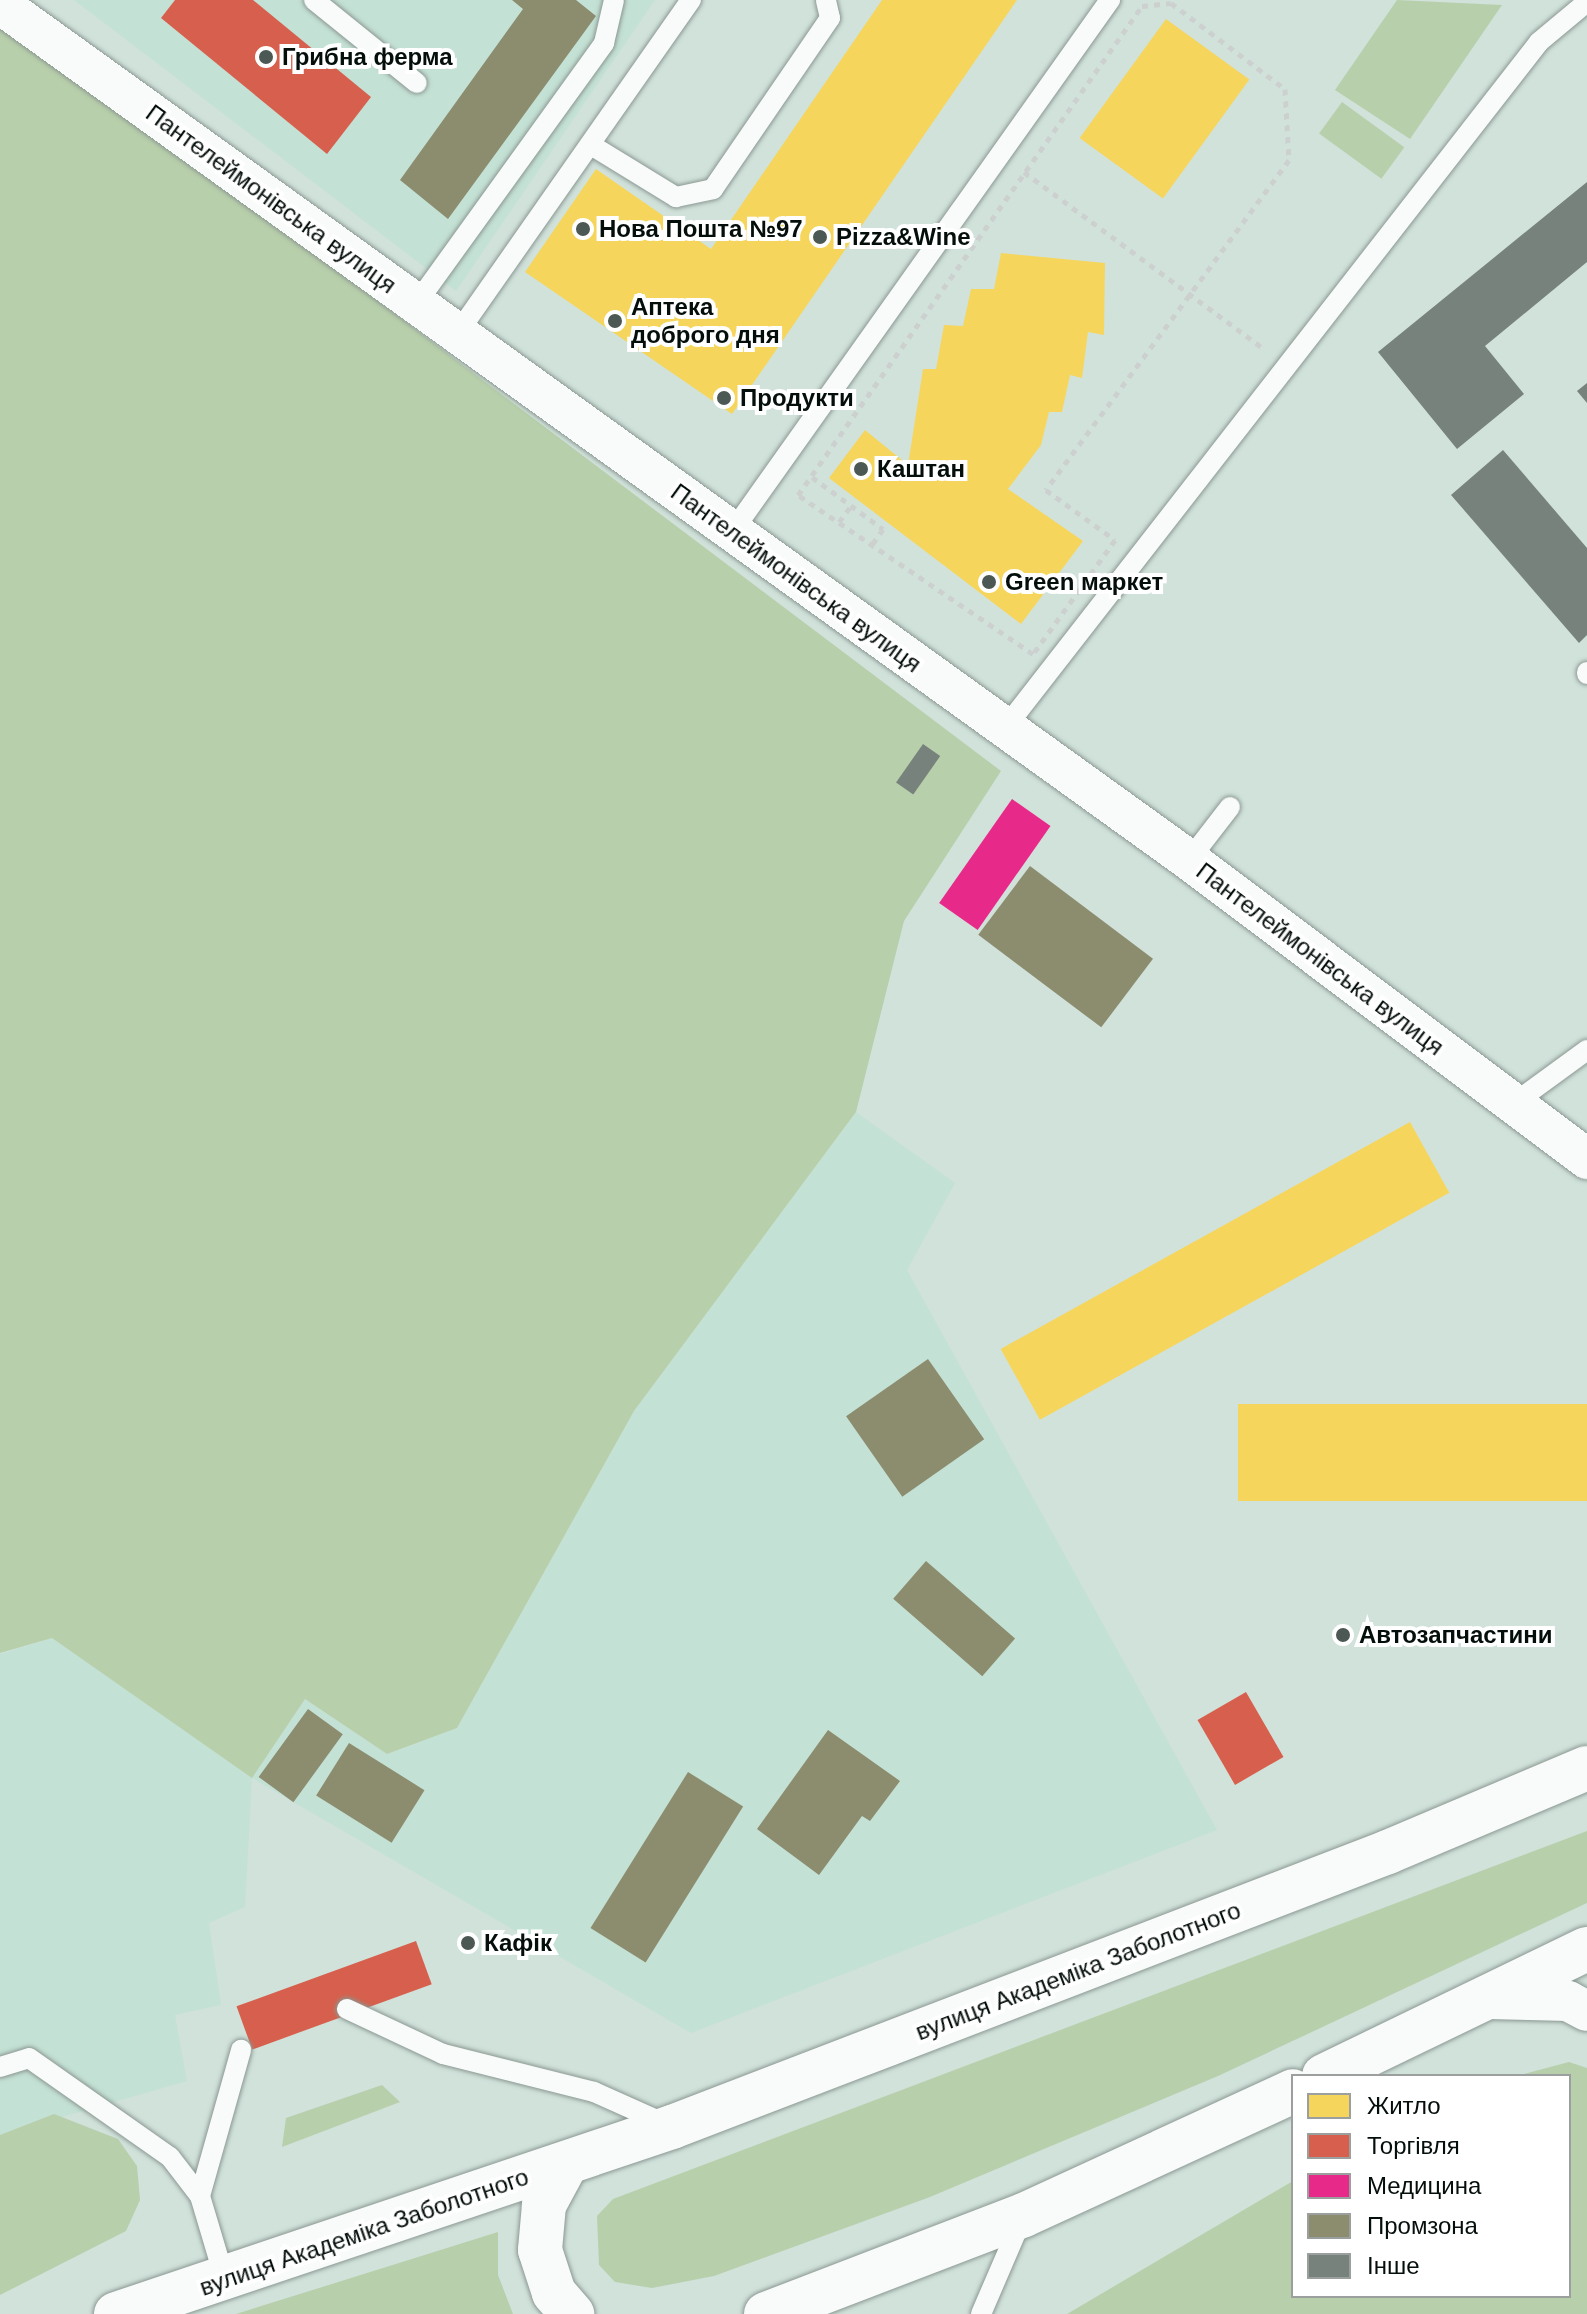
<!DOCTYPE html>
<meta charset="utf-8">
<style>
body{margin:0}
#map{position:relative;width:1587px;height:2314px;overflow:hidden;background:#d1e2db;font-family:Arial,sans-serif}
div>[style]{position:absolute}
.built>*{inset:0;background:#c4e1d5}
.green>*{inset:0;background:#b8cfab;transform-origin:0 0}
.homes>*{inset:0;background:#f6d55c;transform-origin:0 0}
.shops>*{inset:0;background:#d6604d;transform-origin:0 0}
.health>*{inset:0;background:#e7298a;transform-origin:0 0}
.industry>*{inset:0;background:#8c8c6e;transform-origin:0 0}
.building>*{inset:0;background:#77827c;transform-origin:0 0}
.path>*{height:5px;margin-top:-2.5px;transform-origin:0;background:repeating-linear-gradient(90deg,#ccd1cf 0 6px,transparent 0 12px)}
.roads{filter:drop-shadow(0 0 2px #8b9892) drop-shadow(0 0 2px #8b9892)}
.service>*{height:20px;margin:-10px;padding:0 10px;transform-origin:10px;border-radius:10px;background:#f8fbfa}
.minor>*{height:40px;margin:-20px;padding:0 20px;transform-origin:20px;border-radius:20px;background:#f8fbfa}
.trunk>*{height:44px;margin:-22px;padding:0 22px;transform-origin:22px;border-radius:22px;background:#f8fbfa}
.dots>*{width:22px;height:22px;translate:-50% -50%;box-sizing:border-box;border:4px solid #fff;border-radius:50%}
span{translate:-50% -50%;white-space:nowrap;text-align:center;line-height:1.15;-webkit-text-stroke:8px #fff;paint-order:stroke}
.poi-label{font-size:24px;color:#040e0a;font-weight:700}
.left{translate:0 -50%;text-align:left}
.street-label{font-size:24px;color:#040e0a}
.legend{position:absolute;left:1291px;top:2074px;width:280px;height:224px;box-sizing:border-box;background:#fff;border:2px solid #9b9f9d;margin:0;padding:10px 14px;list-style:none;font-size:24px;color:#040e0a}
.legend li{display:flex;align-items:center;gap:16px;height:40px}
.legend b{width:40px;border:2px solid #9b9f9d}
</style>
<div id="map">
<div class="built">
<i style="clip-path:polygon(74px 0,655px 0,456px 291px)"></i>
<i style="clip-path:polygon(856px 1112px,955px 1183px,907px 1270px,1217px 1830px,691px 2033px,252px 1778px,245px 1907px,209px 1923px,221px 2005px,175px 2015px,187px 2081px,0 2135px,0 1654px,52px 1638px,252px 1777px,305px 1699px,387px 1754px,457px 1728px,634px 1411px)"></i>
</div>
<div class="green">
<i style="clip-path:polygon(1397px 0,1502px 5px,1410px 139px,1335px 90px)"></i>
<i style="clip-path:polygon(0 16px,1001px 771px,904px 921px,856px 1112px,634px 1411px,457px 1728px,387px 1754px,305px 1699px,252px 1778px,52px 1638px,0 1653px)"></i>
<i style="left:1342px;top:102px;width:77px;height:39px;rotate:36deg"></i>
<i style="clip-path:polygon(1587px 1831px,1587px 1903px,1218px 2076px,930px 2197px,714px 2276px,652px 2288px,615px 2282px,599px 2265px,597px 2216px,613px 2199px)"></i>
<i style="clip-path:polygon(1569px 2062px,1587px 2068px,1587px 2314px,1067px 2314px,1293px 2181px,1293px 2296px,1569px 2296px,1569px 2076px,1517px 2076px)"></i>
<i style="clip-path:polygon(382px 2085px,400px 2102px,282px 2147px,286px 2118px)"></i>
<i style="clip-path:polygon(54px 2114px,118px 2139px,137px 2166px,140px 2200px,126px 2231px,0 2295px,0 2135px)"></i>
<i style="clip-path:polygon(498px 2232px,498px 2275px,513px 2314px,236px 2314px)"></i>
</div>
<div class="homes">
<i style="clip-path:polygon(882px 0,1017px 0,732px 414px,525px 272px,596px 169px,711px 249px)"></i>
<i style="left:1166px;top:19px;width:103px;height:147px;rotate:36deg"></i>
<i style="clip-path:polygon(1001px 253px,1105px 263px,1104px 335px,1088px 332px,1082px 378px,1070px 375px,1062px 412px,1049px 412px,1041px 445px,1008px 489px,1083px 541px,1021px 624px,829px 478px,865px 430px,908px 465px,923px 369px,936px 369px,944px 325px,963px 326px,971px 289px,994px 289px)"></i>
<i style="left:1410px;top:1122px;width:81px;height:468px;rotate:61deg"></i>
<i style="left:1587px;top:1404px;width:97px;height:349px;rotate:90deg"></i>
</div>
<div class="shops">
<i style="clip-path:polygon(175px 0,253px 0,371px 97px,327px 154px,161px 18px)"></i>
<i style="left:1246px;top:1692px;width:75px;height:56px;rotate:60deg"></i>
<i style="left:416px;top:1941px;width:46px;height:191px;rotate:70deg"></i>
</div>
<div class="health">
<i style="left:1012px;top:799px;width:47px;height:127px;rotate:35deg"></i>
</div>
<div class="industry">
<i style="clip-path:polygon(512px 0,576px 0,596px 16px,448px 219px,400px 180px,523px 9px)"></i>
<i style="left:1030px;top:866px;width:154px;height:86px;rotate:37deg"></i>
<i style="left:928px;top:1359px;width:98px;height:100px;rotate:55deg"></i>
<i style="left:926px;top:1561px;width:118px;height:50px;rotate:41deg"></i>
<i style="left:308px;top:1709px;width:43px;height:84px;rotate:36deg"></i>
<i style="clip-path:polygon(828px 1730px,900px 1781px,870px 1821px,862px 1816px,819px 1875px,757px 1829px)"></i>
<i style="left:349px;top:1743px;width:89px;height:62px;rotate:32deg"></i>
<i style="left:688px;top:1772px;width:65px;height:184px;rotate:32deg"></i>
</div>
<div class="building">
<i style="clip-path:polygon(1587px 182px,1587px 262px,1485px 346px,1524px 394px,1457px 449px,1378px 352px)"></i>
<i style="clip-path:polygon(1587px 383px,1587px 403px,1577px 391px)"></i>
<i style="clip-path:polygon(1503px 450px,1587px 548px,1587px 635px,1579px 643px,1451px 495px)"></i>
<i style="left:923px;top:744px;width:21px;height:47px;rotate:35deg"></i>
</div>
<div class="path">
<i style="left:1171px;top:3px;width:143px;rotate:37deg"></i>
<i style="left:1285px;top:89px;width:71px;rotate:86.8deg"></i>
<i style="left:1289px;top:160px;width:410px;rotate:126.4deg"></i>
<i style="left:1046px;top:490px;width:85px;rotate:35.9deg"></i>
<i style="left:1115px;top:540px;width:140px;rotate:125.7deg"></i>
<i style="left:1033px;top:654px;width:284px;rotate:-145.9deg"></i>
<i style="left:798px;top:495px;width:598px;rotate:-54.87deg"></i>
<i style="left:1142px;top:6px;width:29px;rotate:-6deg"></i>
<i style="left:1024px;top:172px;width:295px;rotate:36.4deg"></i>
<i style="left:812px;top:477px;width:88px;rotate:36.2deg"></i>
<i style="left:883px;top:529px;width:19px;rotate:125deg"></i>
<i style="left:839px;top:522px;width:20px;rotate:-53deg"></i>
</div>
<div class="roads">
<div class="service">
<i style="left:314px;top:0;width:132px;rotate:38.9deg"></i>
<i style="left:591px;top:145px;width:100px;rotate:31.5deg"></i>
<i style="left:676px;top:197px;width:38px;rotate:-12deg"></i>
<i style="left:713px;top:189px;width:207px;rotate:-55.6deg"></i>
<i style="left:830px;top:18px;width:18px;rotate:-103deg"></i>
<i style="left:416px;top:304px;width:322px;rotate:-54.2deg"></i>
<i style="left:604px;top:43px;width:44px;rotate:-76.9deg"></i>
<i style="left:457px;top:334px;width:408px;rotate:-55deg"></i>
<i style="left:732px;top:532px;width:653px;rotate:-54.61deg"></i>
<i style="left:1587px;top:672px;width:2px;rotate:90deg"></i>
<i style="left:1005px;top:728px;width:869px;rotate:-52.1deg"></i>
<i style="left:1539px;top:42px;width:62px;rotate:-39.8deg"></i>
<i style="left:1189px;top:860px;width:67px;rotate:-52.3deg"></i>
<i style="left:1513px;top:1104px;width:92px;rotate:-36.1deg"></i>
<i style="left:347px;top:2009px;width:106px;rotate:25.1deg"></i>
<i style="left:443px;top:2054px;width:156px;rotate:14.1deg"></i>
<i style="left:594px;top:2092px;width:81px;rotate:24deg"></i>
<i style="left:0;top:2067px;width:30px;rotate:-17deg"></i>
<i style="left:29px;top:2058px;width:172px;rotate:35.1deg"></i>
<i style="left:170px;top:2157px;width:49px;rotate:52.4deg"></i>
<i style="left:200px;top:2196px;width:88px;rotate:73.4deg"></i>
<i style="left:200px;top:2196px;width:152px;rotate:-74.3deg"></i>
<i style="left:981px;top:2314px;width:103px;rotate:-66.7deg"></i>
</div>
<div class="minor">
<i style="left:0;top:4px;width:1465px;rotate:35.75deg"></i>
<i style="left:1189px;top:860px;width:498px;rotate:36.9deg"></i>
<i style="left:1490px;top:1999px;width:78px;rotate:1.5deg"></i>
<i style="left:1568px;top:2001px;width:21px;rotate:28deg"></i>
</div>
<div class="trunk">
<i style="left:1324px;top:2076px;width:292px;rotate:-25.8deg"></i>
<i style="left:566px;top:2164px;width:47px;rotate:118.2deg"></i>
<i style="left:544px;top:2205px;width:45px;rotate:95.1deg"></i>
<i style="left:540px;top:2250px;width:45px;rotate:72deg"></i>
<i style="left:554px;top:2293px;width:28px;rotate:49deg"></i>
<i style="left:116px;top:2314px;width:587px;rotate:-18.59deg"></i>
<i style="left:672px;top:2127px;width:767px;rotate:-21.01deg"></i>
<i style="left:1388px;top:1852px;width:216px;rotate:-22.9deg"></i>
<i style="left:766px;top:2314px;width:276px;rotate:-21deg"></i>
<i style="left:1024px;top:2215px;width:296px;rotate:-24.7deg"></i>
</div>
</div>
<div class="dots">
<i style="left:266px;top:57px;background:#4c5853"></i>
<i style="left:583px;top:229px;background:#4c5853"></i>
<i style="left:820px;top:237px;background:#4c5853"></i>
<i style="left:615px;top:321px;background:#4c5853"></i>
<i style="left:724px;top:398px;background:#4c5853"></i>
<i style="left:861px;top:469px;background:#4c5853"></i>
<i style="left:989px;top:582px;background:#4c5853"></i>
<i style="left:1343px;top:1635px;background:#4c5853"></i>
<i style="left:468px;top:1943px;background:#4c5853"></i>
</div>
<div class="poi-label">
<span class="left" style="left:282px;top:57px">Грибна ферма</span>
<span class="left" style="left:599px;top:229px">Нова Пошта №97</span>
<span class="left" style="left:836px;top:237px">Pizza&amp;Wine</span>
<span class="left" style="left:631px;top:321px">Аптека<br>доброго дня</span>
<span class="left" style="left:740px;top:398px">Продукти</span>
<span class="left" style="left:877px;top:469px">Каштан</span>
<span class="left" style="left:1005px;top:582px">Green маркет</span>
<span class="left" style="left:1359px;top:1635px">Автозапчастини</span>
<span class="left" style="left:484px;top:1943px">Кафік</span>
</div>
<div class="street-label">
<span style="left:271px;top:199px;rotate:36deg">Пантелеймонівська вулиця</span>
<span style="left:796px;top:578px;rotate:36deg">Пантелеймонівська вулиця</span>
<span style="left:1320px;top:959px;rotate:37deg">Пантелеймонівська вулиця</span>
<span style="left:1078px;top:1971px;rotate:-21deg">вулиця Академіка Заболотного</span>
<span style="left:364px;top:2232px;rotate:-19deg">вулиця Академіка Заболотного</span>
</div>
<ul class="legend">
<li><b style="height:22px;background:#f6d55c"></b>Житло</li>
<li><b style="height:22px;background:#d6604d"></b>Торгівля</li>
<li><b style="height:22px;background:#e7298a"></b>Медицина</li>
<li><b style="height:22px;background:#8c8c6e"></b>Промзона</li>
<li><b style="height:22px;background:#77827c"></b>Інше</li>
</ul>
</div>
